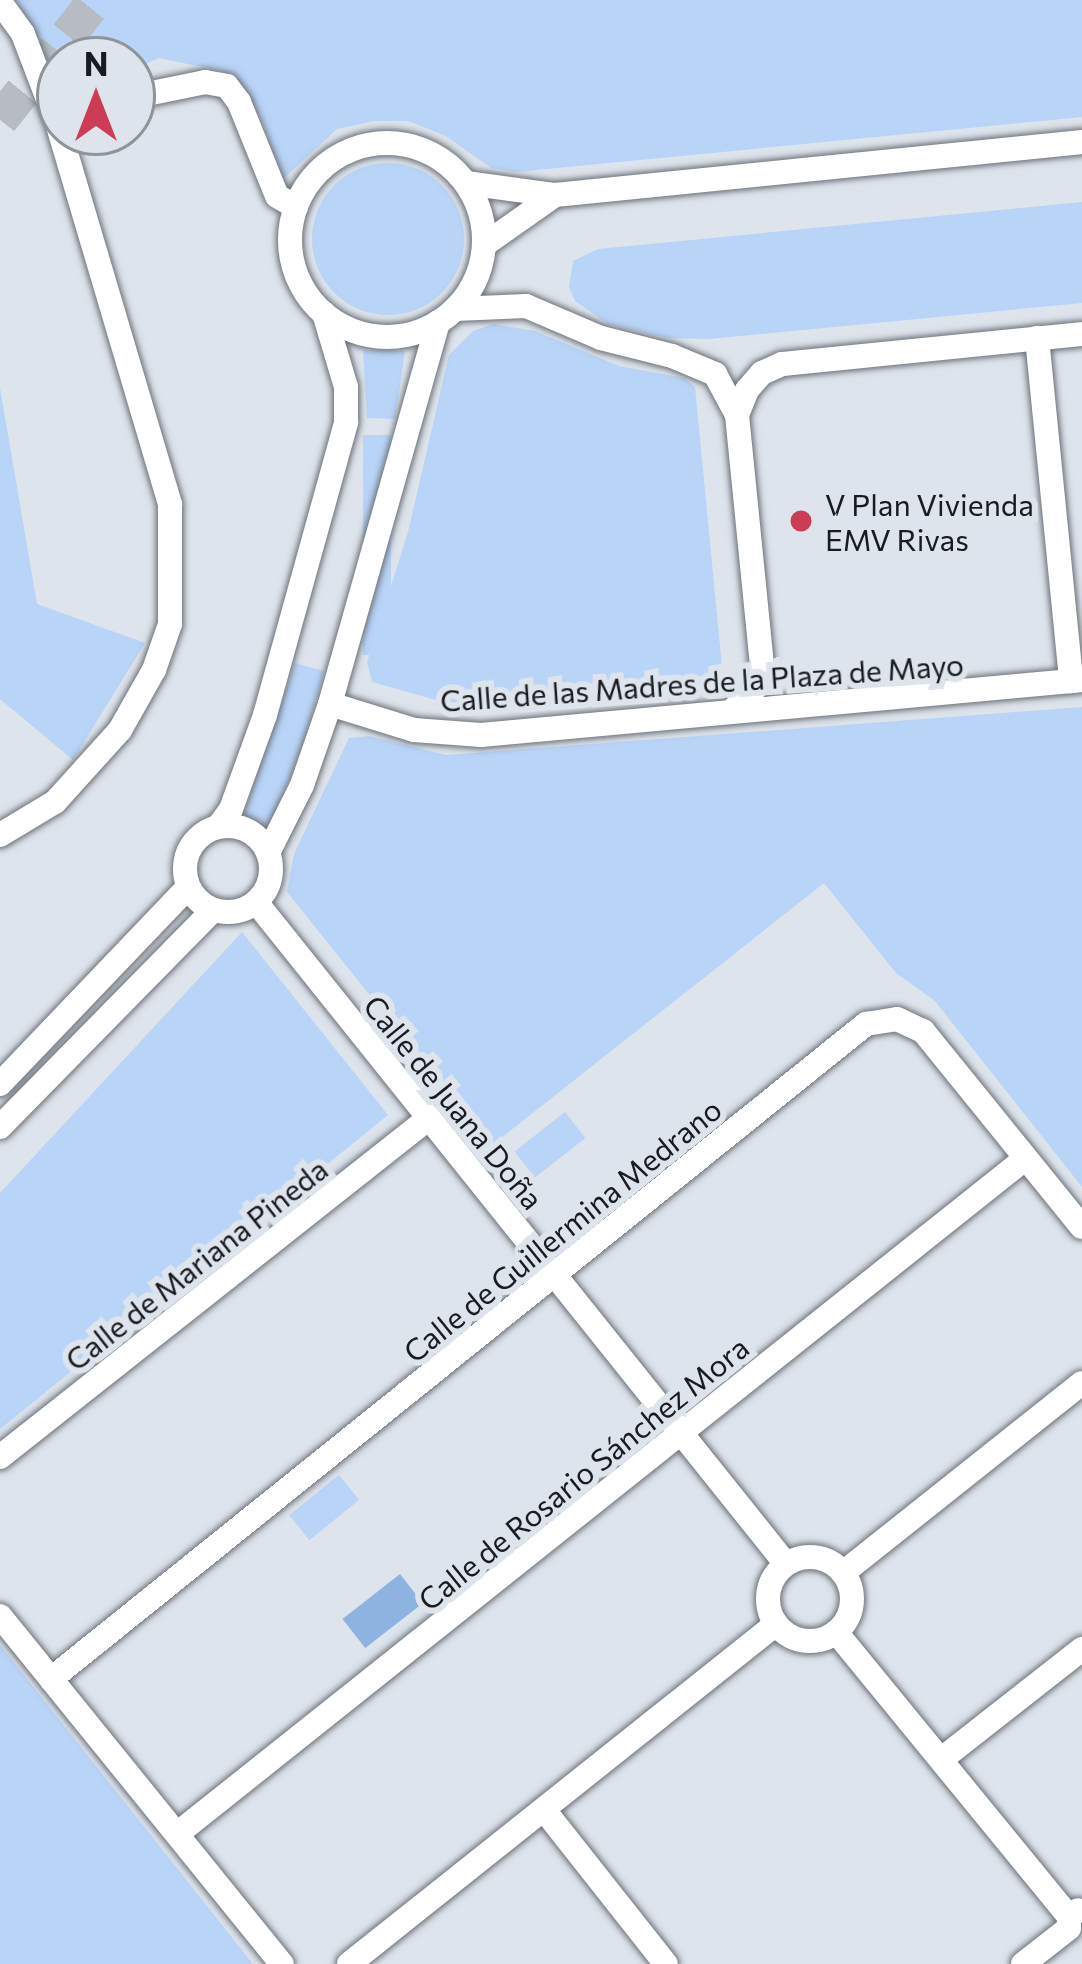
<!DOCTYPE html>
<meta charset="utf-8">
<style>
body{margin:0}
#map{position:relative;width:1082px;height:1964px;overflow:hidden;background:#dee4ec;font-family:Commissioner,sans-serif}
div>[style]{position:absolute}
.green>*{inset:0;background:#b8d4f7;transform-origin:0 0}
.round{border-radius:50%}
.water>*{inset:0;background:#8eb3e1;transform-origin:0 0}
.highway-tunnel>*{height:36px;margin-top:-18px;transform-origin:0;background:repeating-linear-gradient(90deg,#b7bcc3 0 36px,transparent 0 54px)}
.roads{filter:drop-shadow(0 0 3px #6d7279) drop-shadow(0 0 3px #6d7279)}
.minor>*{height:24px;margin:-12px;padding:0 12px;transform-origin:12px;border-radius:12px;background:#fff}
.minor>.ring{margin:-12px;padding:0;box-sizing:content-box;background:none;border:24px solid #fff;border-radius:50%}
.dots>*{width:33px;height:33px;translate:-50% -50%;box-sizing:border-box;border:6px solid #dee4ec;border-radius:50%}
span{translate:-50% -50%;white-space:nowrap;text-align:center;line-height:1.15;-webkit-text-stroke:12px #dee4ec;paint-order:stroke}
.poi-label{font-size:30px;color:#191b1e}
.left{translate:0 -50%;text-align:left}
.street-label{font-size:30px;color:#191b1e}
.north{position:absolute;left:36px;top:36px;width:120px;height:120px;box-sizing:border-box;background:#dee4ec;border:3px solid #8f949a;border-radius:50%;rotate:0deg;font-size:33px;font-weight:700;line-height:48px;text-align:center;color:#191b1e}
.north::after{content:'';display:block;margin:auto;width:42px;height:54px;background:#cc3c54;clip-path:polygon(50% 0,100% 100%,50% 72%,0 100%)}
</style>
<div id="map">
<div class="green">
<i style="clip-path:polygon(16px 0,1082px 0,1082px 117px,516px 172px,491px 168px,446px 136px,408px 121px,375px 121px,337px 129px,282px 180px,264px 125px,241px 84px,222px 71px,159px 58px,132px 70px,132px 60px,60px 60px,60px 74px)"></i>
<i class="round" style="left:312px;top:163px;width:152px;height:152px"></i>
<i style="clip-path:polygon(1082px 202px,1082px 303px,709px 339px,666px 338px,608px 324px,575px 301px,569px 287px,573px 261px,598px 249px)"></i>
<i style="clip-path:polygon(493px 324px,535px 331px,619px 366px,684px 378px,695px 387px,723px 677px,447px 703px,372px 682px,367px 662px,408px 532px,449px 355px,473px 331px)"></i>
<i style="clip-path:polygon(363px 350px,405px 351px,395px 419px,367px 418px)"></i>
<i style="clip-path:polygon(0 388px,37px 604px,145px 643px,73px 760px,0 699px)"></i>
<i style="left:363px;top:435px;width:28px;height:220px"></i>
<i style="clip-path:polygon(295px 663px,324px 671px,302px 749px,268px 830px,243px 816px)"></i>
<i style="clip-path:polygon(1082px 707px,1082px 1187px,935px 1001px,896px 973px,824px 883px,491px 1146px,287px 892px,294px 854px,349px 738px,369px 736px,446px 755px)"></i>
<i style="clip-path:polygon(242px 932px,388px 1115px,0 1429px,0 1193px)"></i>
<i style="left:565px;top:1112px;width:33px;height:64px;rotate:52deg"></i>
<i style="left:339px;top:1475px;width:32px;height:64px;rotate:51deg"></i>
<i style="clip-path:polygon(0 1645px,253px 1964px,0 1964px)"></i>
</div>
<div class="water">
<i style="left:400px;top:1574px;width:37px;height:73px;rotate:52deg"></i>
</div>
<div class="highway-tunnel">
<i style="left:0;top:120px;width:154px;rotate:-51.3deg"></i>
</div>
<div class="roads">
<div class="minor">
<i style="left:0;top:2px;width:39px;rotate:54deg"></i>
<i style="left:23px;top:34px;width:104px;rotate:69.1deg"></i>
<i style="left:132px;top:97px;width:75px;rotate:-11.6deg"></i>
<i style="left:205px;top:82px;width:22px;rotate:10deg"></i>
<i style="left:227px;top:86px;width:20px;rotate:53deg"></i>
<i style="left:239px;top:102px;width:101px;rotate:68deg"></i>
<i style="left:277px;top:196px;width:22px;rotate:30deg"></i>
<i class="ring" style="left:290px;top:143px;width:170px;height:170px"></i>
<i style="left:466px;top:183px;width:90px;rotate:7.7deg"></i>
<i style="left:555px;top:195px;width:530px;rotate:-5.74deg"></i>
<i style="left:484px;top:245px;width:87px;rotate:-35.2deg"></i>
<i style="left:455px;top:309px;width:71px;rotate:-2.4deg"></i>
<i style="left:526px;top:306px;width:82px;rotate:23.1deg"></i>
<i style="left:601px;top:338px;width:73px;rotate:14.2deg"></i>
<i style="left:672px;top:356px;width:47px;rotate:22.7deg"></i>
<i style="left:715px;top:374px;width:47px;rotate:61.8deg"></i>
<i style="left:737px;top:415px;width:252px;rotate:84.3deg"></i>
<i style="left:762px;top:666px;width:21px;rotate:104deg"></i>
<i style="left:757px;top:686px;width:34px;rotate:135deg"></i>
<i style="left:1037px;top:338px;width:345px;rotate:84.3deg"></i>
<i style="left:737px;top:415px;width:27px;rotate:-68deg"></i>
<i style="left:747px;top:390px;width:23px;rotate:-49deg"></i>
<i style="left:762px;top:373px;width:22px;rotate:-24deg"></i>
<i style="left:782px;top:364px;width:301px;rotate:-5.7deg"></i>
<i style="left:330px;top:704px;width:88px;rotate:17.2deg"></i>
<i style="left:414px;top:730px;width:67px;rotate:4.3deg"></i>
<i style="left:481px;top:735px;width:604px;rotate:-5.23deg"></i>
<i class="ring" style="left:185px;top:826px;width:62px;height:62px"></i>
<i style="left:218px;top:827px;width:22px;rotate:-54deg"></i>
<i style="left:231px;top:809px;width:100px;rotate:-70.1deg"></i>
<i style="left:265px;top:715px;width:304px;rotate:-74.5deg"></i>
<i style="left:346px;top:422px;width:35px;rotate:-90deg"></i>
<i style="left:346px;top:387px;width:77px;rotate:-106.6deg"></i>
<i style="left:0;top:835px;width:64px;rotate:-31deg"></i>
<i style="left:55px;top:802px;width:97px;rotate:-47.9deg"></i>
<i style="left:120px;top:730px;width:69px;rotate:-60.5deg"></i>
<i style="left:154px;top:670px;width:49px;rotate:-70.8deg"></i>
<i style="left:170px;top:624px;width:120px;rotate:-90deg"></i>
<i style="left:170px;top:504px;width:388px;rotate:-106.5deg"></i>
<i style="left:268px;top:853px;width:76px;rotate:-63.4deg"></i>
<i style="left:302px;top:785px;width:86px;rotate:-70.9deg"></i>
<i style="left:330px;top:704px;width:397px;rotate:-74.2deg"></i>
<i style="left:256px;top:902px;width:848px;rotate:51.32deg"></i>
<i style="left:0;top:1084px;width:272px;rotate:-46.3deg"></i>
<i style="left:0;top:1127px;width:304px;rotate:-45.5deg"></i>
<i style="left:0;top:1457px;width:547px;rotate:-38.32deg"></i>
<i class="ring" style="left:768px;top:1557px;width:60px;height:60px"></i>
<i style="left:843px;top:1573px;width:305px;rotate:-38.5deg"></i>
<i style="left:0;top:1616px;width:448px;rotate:51deg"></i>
<i style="left:836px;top:1632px;width:368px;rotate:50.7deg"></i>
<i style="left:51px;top:1679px;width:1046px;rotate:-38.79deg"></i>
<i style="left:866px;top:1024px;width:31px;rotate:-9deg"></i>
<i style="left:897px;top:1019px;width:29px;rotate:25deg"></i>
<i style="left:923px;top:1031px;width:252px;rotate:51deg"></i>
<i style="left:943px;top:1758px;width:177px;rotate:-38.1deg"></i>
<i style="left:545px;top:1811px;width:195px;rotate:51.7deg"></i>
<i style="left:177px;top:1834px;width:1085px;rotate:-38.53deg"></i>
<i style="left:349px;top:1964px;width:546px;rotate:-38.53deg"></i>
<i style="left:1023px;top:1964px;width:58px;rotate:-38deg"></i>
<i style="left:1069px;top:1928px;width:11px;rotate:-90deg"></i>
<i style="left:1069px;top:1917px;width:11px;rotate:-38deg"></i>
</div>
</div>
<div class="dots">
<i style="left:801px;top:521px;background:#cc3c54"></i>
</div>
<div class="poi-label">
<span class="left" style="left:825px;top:521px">V Plan Vivienda<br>EMV Rivas</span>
</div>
<div class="street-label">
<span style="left:702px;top:682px;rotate:-4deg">Calle de las Madres de la Plaza de Mayo</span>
<span style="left:454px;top:1102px;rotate:51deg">Calle de Juana Doña</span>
<span style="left:562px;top:1230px;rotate:-39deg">Calle de Guillermina Medrano</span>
<span style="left:196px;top:1264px;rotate:-38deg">Calle de Mariana Pineda</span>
<span style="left:583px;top:1473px;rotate:-39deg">Calle de Rosario Sánchez Mora</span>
</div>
<div class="north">N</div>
</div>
